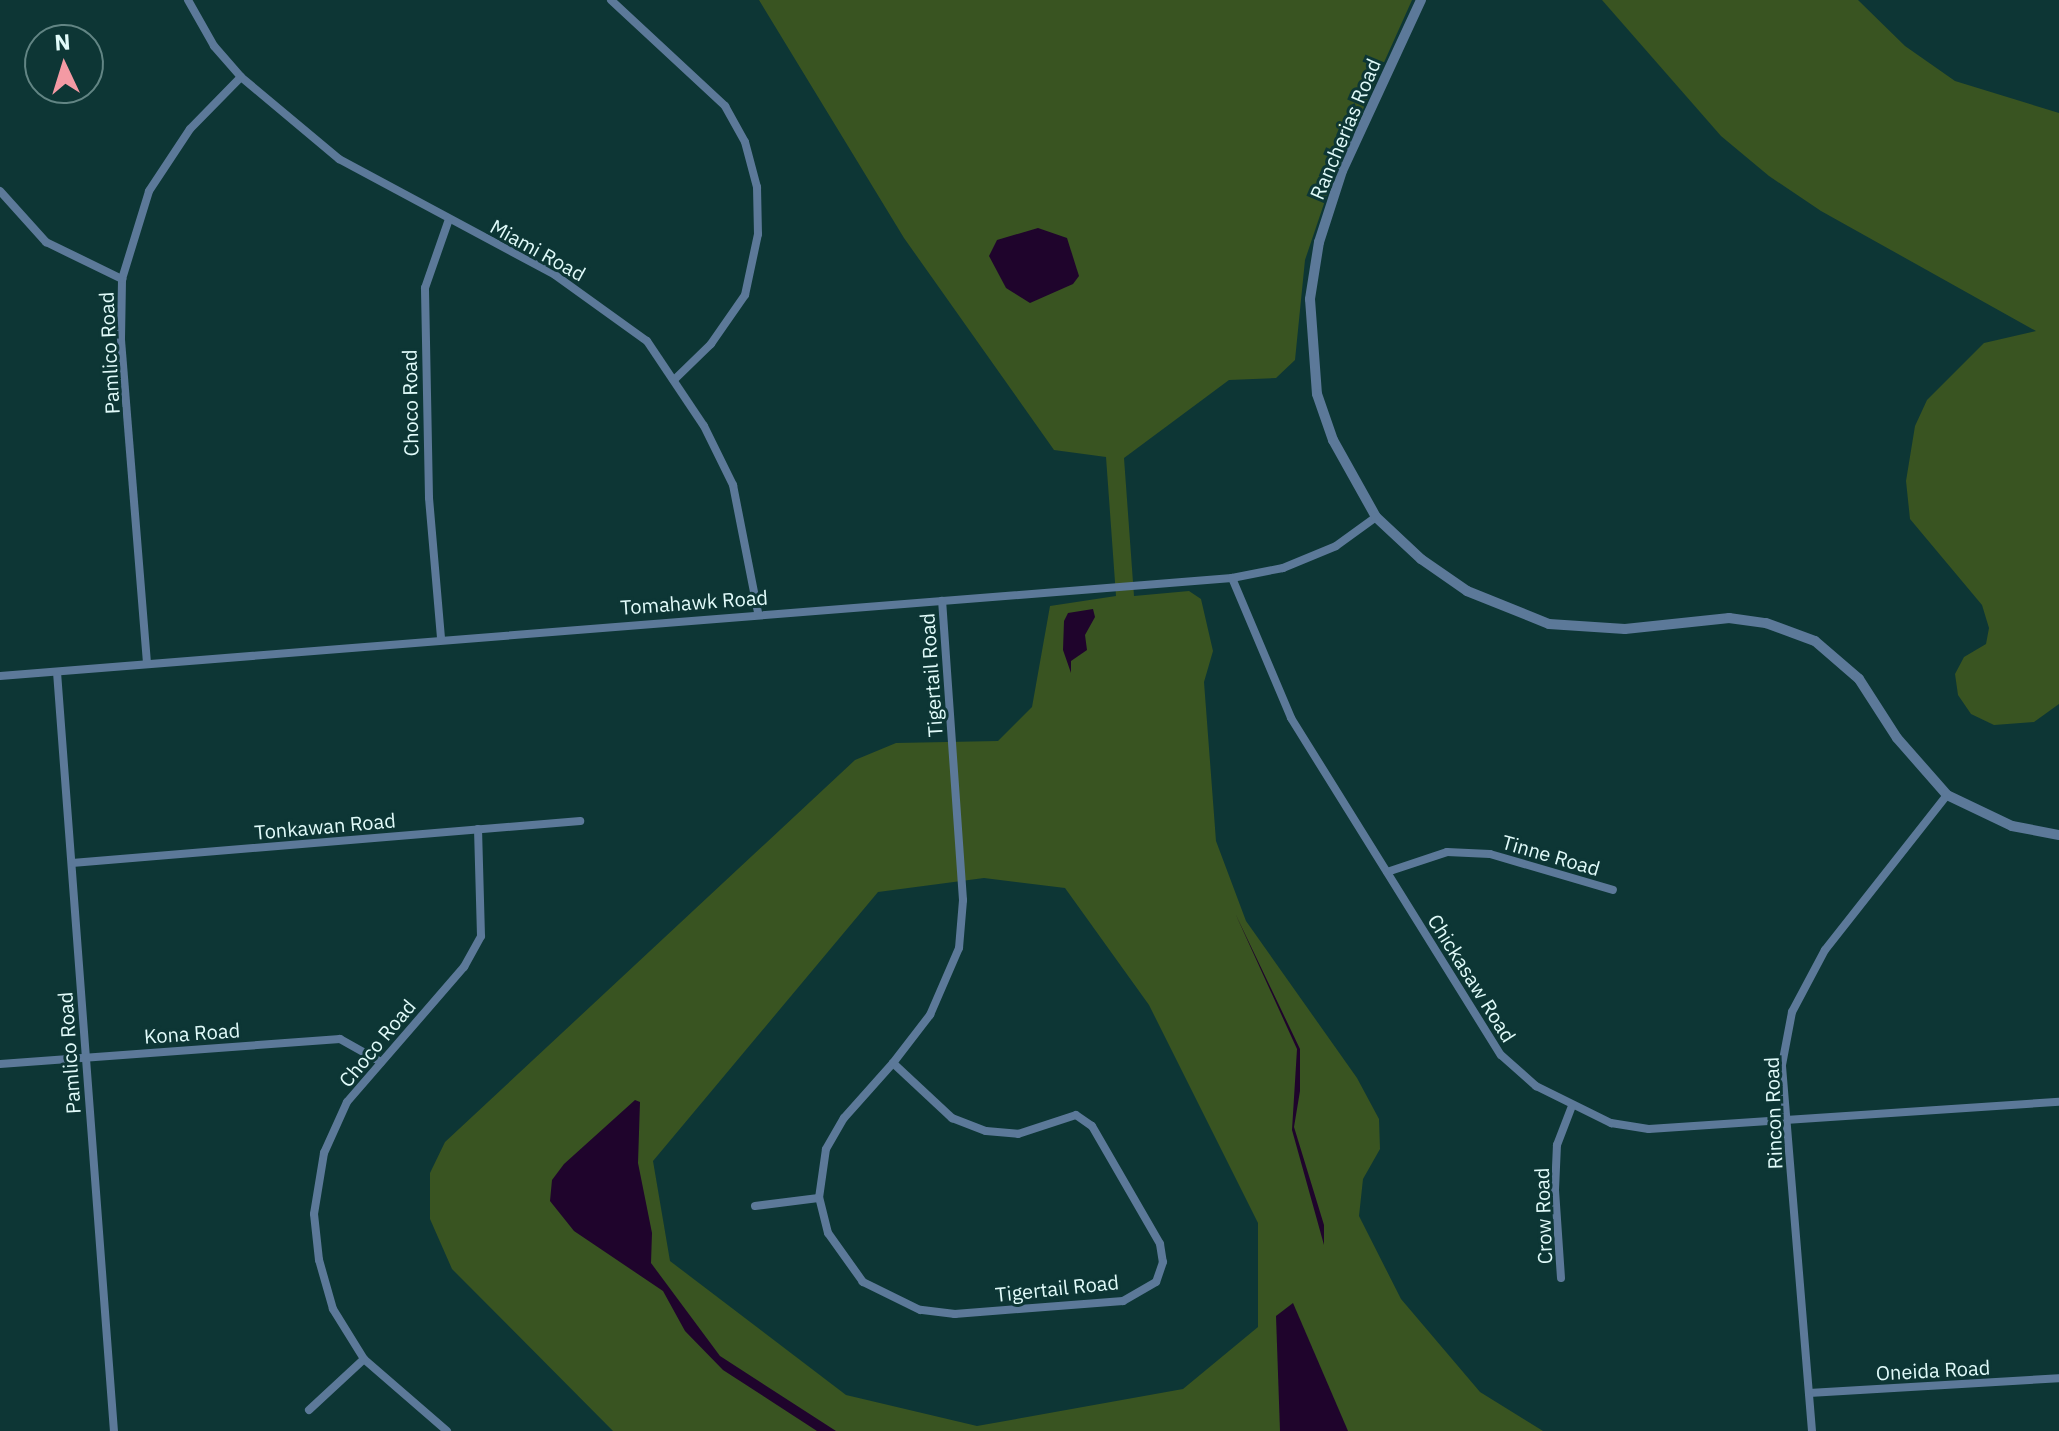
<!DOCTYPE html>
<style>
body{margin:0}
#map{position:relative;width:2059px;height:1431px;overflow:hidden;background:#0d3635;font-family:"IBM Plex Sans",sans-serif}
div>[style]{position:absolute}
.green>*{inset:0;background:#395421}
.water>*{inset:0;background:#1f042c}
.minor>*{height:8px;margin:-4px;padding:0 4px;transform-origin:4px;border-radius:4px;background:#5c7999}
.tertiary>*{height:10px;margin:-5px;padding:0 5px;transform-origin:5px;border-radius:5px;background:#5c7999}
span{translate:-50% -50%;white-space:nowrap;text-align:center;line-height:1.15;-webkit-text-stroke:6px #0d3635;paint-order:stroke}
.street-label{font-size:20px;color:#e1fbfa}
.north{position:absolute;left:24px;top:24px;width:80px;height:80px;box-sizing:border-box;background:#0d3635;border:2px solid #628584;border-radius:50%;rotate:356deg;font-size:22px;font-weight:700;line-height:32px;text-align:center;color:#e1fbfa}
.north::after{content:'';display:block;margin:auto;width:28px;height:36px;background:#f49aa4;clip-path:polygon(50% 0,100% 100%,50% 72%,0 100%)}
</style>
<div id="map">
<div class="green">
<i style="clip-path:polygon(evenodd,759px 0,1412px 0,1334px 174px,1305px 260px,1295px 360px,1276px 378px,1229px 380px,1124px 458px,1134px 596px,1189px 591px,1201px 599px,1213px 651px,1204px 682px,1216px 841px,1246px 921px,1357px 1078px,1379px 1119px,1380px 1149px,1363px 1179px,1359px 1216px,1401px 1299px,1480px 1392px,1543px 1431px,613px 1431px,452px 1269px,430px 1219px,430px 1173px,445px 1142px,855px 760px,896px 743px,998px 741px,1032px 707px,1050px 606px,1116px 596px,1106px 457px,1054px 450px,904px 238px,759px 0,984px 878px,1065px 888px,1149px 1005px,1258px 1223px,1258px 1327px,1183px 1389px,977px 1426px,846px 1395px,670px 1261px,653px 1161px,878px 892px,984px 878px)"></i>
<i style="clip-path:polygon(1602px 0,1858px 0,1905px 46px,1955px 81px,2059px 113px,2059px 704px,2034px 722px,1994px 725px,1971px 714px,1958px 695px,1955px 674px,1964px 657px,1986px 644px,1989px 628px,1982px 605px,1910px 519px,1906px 481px,1915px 426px,1927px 400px,1984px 343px,2036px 331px,1821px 211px,1769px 176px,1721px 136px)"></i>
</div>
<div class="water">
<i style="clip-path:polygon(1038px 228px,1067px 238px,1079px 276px,1073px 284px,1030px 303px,1006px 288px,989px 256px,997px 240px)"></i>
<i style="clip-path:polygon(1093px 609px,1095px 617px,1085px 635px,1087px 650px,1071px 661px,1071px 673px,1063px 650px,1064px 621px,1068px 613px)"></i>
<i style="clip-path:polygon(1235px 913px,1300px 1049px,1300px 1091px,1294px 1127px,1324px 1225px,1324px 1245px,1292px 1130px,1297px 1049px)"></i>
<i style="clip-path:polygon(635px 1100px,640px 1102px,638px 1163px,652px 1233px,651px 1263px,720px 1356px,836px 1431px,817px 1431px,723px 1370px,685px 1331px,663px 1291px,574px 1231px,550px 1201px,552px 1180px,564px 1164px)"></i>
<i style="clip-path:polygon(1293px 1303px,1348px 1431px,1280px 1431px,1276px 1316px)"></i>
</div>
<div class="minor">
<i style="left:188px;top:0;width:53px;rotate:60.5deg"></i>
<i style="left:214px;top:46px;width:41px;rotate:48.9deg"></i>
<i style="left:241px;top:77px;width:128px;rotate:39.9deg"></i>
<i style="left:339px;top:159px;width:245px;rotate:28.2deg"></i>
<i style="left:555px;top:275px;width:113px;rotate:35.7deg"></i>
<i style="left:647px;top:341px;width:102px;rotate:56.2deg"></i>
<i style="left:704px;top:426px;width:66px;rotate:63.8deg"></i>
<i style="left:733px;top:485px;width:130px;rotate:78.9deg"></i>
<i style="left:611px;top:0;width:156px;rotate:42.9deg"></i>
<i style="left:725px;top:106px;width:41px;rotate:60.9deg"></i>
<i style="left:745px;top:142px;width:47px;rotate:75.1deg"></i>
<i style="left:757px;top:187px;width:47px;rotate:88.8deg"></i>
<i style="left:758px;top:234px;width:62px;rotate:102deg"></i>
<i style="left:745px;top:295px;width:60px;rotate:124.8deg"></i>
<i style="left:711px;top:344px;width:52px;rotate:135.8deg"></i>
<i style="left:0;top:191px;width:69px;rotate:48deg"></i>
<i style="left:46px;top:242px;width:85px;rotate:26deg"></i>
<i style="left:1232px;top:578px;width:152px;rotate:67.1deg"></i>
<i style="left:1291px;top:718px;width:397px;rotate:58.1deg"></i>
<i style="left:1501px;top:1055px;width:47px;rotate:41.5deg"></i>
<i style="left:1536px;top:1086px;width:84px;rotate:26.3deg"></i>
<i style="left:1611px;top:1123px;width:38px;rotate:9deg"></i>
<i style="left:1649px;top:1129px;width:411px;rotate:-3.8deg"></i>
<i style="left:441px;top:638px;width:141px;rotate:-94.9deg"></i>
<i style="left:429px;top:498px;width:210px;rotate:-91.1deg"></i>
<i style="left:425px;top:288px;width:73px;rotate:-70.8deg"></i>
<i style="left:147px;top:663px;width:326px;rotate:-94.6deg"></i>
<i style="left:121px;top:338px;width:59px;rotate:-89deg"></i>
<i style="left:122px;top:279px;width:92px;rotate:-72.9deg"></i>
<i style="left:149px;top:191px;width:74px;rotate:-56.5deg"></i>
<i style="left:190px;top:129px;width:73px;rotate:-45.6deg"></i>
<i style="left:57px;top:672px;width:761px;rotate:85.71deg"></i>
<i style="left:0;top:676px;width:1236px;rotate:-4.55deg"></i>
<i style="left:1232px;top:578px;width:52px;rotate:-11.1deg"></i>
<i style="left:1283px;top:568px;width:57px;rotate:-22.5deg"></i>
<i style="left:1336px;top:546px;width:49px;rotate:-35.9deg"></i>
<i style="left:72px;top:863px;width:510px;rotate:-4.73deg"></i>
<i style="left:1387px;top:872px;width:63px;rotate:-18.4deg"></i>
<i style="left:1447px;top:852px;width:43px;rotate:2.7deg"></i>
<i style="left:1490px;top:854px;width:128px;rotate:16.3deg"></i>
<i style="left:893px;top:1063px;width:81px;rotate:43deg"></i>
<i style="left:952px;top:1118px;width:36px;rotate:21deg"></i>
<i style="left:986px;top:1131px;width:32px;rotate:5deg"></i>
<i style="left:1018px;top:1134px;width:61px;rotate:-18.1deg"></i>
<i style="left:1076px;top:1115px;width:19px;rotate:35deg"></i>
<i style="left:1092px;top:1126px;width:136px;rotate:60deg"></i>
<i style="left:1160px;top:1244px;width:18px;rotate:81deg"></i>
<i style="left:1163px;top:1262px;width:21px;rotate:109deg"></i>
<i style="left:1156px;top:1282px;width:38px;rotate:150deg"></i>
<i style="left:1123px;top:1301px;width:169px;rotate:175.6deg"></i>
<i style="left:955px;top:1314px;width:35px;rotate:-173deg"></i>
<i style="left:920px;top:1310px;width:64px;rotate:-153.8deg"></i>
<i style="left:863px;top:1282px;width:60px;rotate:-125.5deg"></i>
<i style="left:828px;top:1233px;width:36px;rotate:-104deg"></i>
<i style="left:819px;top:1198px;width:49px;rotate:-81.9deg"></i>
<i style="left:826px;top:1149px;width:36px;rotate:-60deg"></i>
<i style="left:844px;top:1118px;width:74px;rotate:-48.3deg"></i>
<i style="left:893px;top:1063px;width:61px;rotate:-52.4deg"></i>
<i style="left:930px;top:1015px;width:73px;rotate:-66.6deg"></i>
<i style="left:959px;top:948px;width:48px;rotate:-85.2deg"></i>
<i style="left:963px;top:900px;width:300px;rotate:-94deg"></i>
<i style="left:0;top:1064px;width:341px;rotate:-4.2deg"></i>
<i style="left:340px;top:1039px;width:47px;rotate:29.3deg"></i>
<i style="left:755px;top:1206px;width:64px;rotate:-7.1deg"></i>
<i style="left:1561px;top:1278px;width:88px;rotate:-93.9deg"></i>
<i style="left:1555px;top:1190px;width:45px;rotate:-87.5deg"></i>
<i style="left:1557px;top:1145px;width:40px;rotate:-69deg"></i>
<i style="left:1809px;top:1393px;width:250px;rotate:-3.4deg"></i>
<i style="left:309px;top:1410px;width:75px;rotate:-42.8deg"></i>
<i style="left:447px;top:1431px;width:110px;rotate:-139.1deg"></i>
<i style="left:364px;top:1359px;width:59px;rotate:-121.8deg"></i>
<i style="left:333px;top:1309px;width:51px;rotate:-105.9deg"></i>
<i style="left:319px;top:1260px;width:46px;rotate:-96.2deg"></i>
<i style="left:314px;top:1214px;width:62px;rotate:-80.7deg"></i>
<i style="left:324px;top:1153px;width:56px;rotate:-65.7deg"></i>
<i style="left:347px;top:1102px;width:179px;rotate:-49.1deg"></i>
<i style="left:464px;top:967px;width:35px;rotate:-61deg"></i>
<i style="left:481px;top:936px;width:107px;rotate:-91.6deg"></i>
<i style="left:1812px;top:1431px;width:367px;rotate:-94.7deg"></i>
<i style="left:1782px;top:1065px;width:54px;rotate:-79.3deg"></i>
<i style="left:1792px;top:1012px;width:70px;rotate:-62deg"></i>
<i style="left:1825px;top:950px;width:197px;rotate:-51.8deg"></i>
</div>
<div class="tertiary">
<i style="left:1421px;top:0;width:188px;rotate:114.8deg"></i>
<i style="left:1342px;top:171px;width:75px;rotate:107.9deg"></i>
<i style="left:1319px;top:242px;width:58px;rotate:99deg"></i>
<i style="left:1310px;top:299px;width:95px;rotate:85.8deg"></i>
<i style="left:1317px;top:394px;width:49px;rotate:70.8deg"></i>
<i style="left:1333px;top:440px;width:88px;rotate:60.8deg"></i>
<i style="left:1376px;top:517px;width:62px;rotate:43deg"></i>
<i style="left:1421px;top:559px;width:56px;rotate:34.8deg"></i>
<i style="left:1467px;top:591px;width:88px;rotate:21.9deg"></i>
<i style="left:1549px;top:624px;width:76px;rotate:3.8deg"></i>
<i style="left:1625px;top:629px;width:105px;rotate:-6deg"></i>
<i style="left:1729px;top:618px;width:37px;rotate:8deg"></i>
<i style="left:1766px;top:623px;width:52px;rotate:20.2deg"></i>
<i style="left:1815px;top:641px;width:58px;rotate:40.8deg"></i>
<i style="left:1859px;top:679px;width:70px;rotate:57.2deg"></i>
<i style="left:1897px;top:738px;width:76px;rotate:48.7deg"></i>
<i style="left:1947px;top:795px;width:72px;rotate:25.5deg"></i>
<i style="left:2012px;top:826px;width:48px;rotate:10.8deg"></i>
</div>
<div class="street-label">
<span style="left:1345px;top:129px;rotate:-67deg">Rancherias Road</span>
<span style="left:538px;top:250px;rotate:29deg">Miami Road</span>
<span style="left:109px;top:353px;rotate:-93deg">Pamlico Road</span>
<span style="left:410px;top:403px;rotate:-91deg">Choco Road</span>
<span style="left:694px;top:602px;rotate:-4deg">Tomahawk Road</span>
<span style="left:931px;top:675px;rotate:-94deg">Tigertail Road</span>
<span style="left:325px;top:826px;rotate:-5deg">Tonkawan Road</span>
<span style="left:1551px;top:855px;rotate:16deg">Tinne Road</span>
<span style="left:1472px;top:978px;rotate:58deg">Chickasaw Road</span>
<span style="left:192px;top:1033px;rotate:-4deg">Kona Road</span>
<span style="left:377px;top:1043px;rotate:-50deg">Choco Road</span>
<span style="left:69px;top:1053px;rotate:-94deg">Pamlico Road</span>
<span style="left:1773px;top:1113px;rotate:-92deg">Rincon Road</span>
<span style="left:1543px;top:1216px;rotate:-92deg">Crow Road</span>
<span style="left:1057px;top:1288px;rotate:-6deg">Tigertail Road</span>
<span style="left:1933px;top:1370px;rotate:-3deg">Oneida Road</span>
</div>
<div class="north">N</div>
</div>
